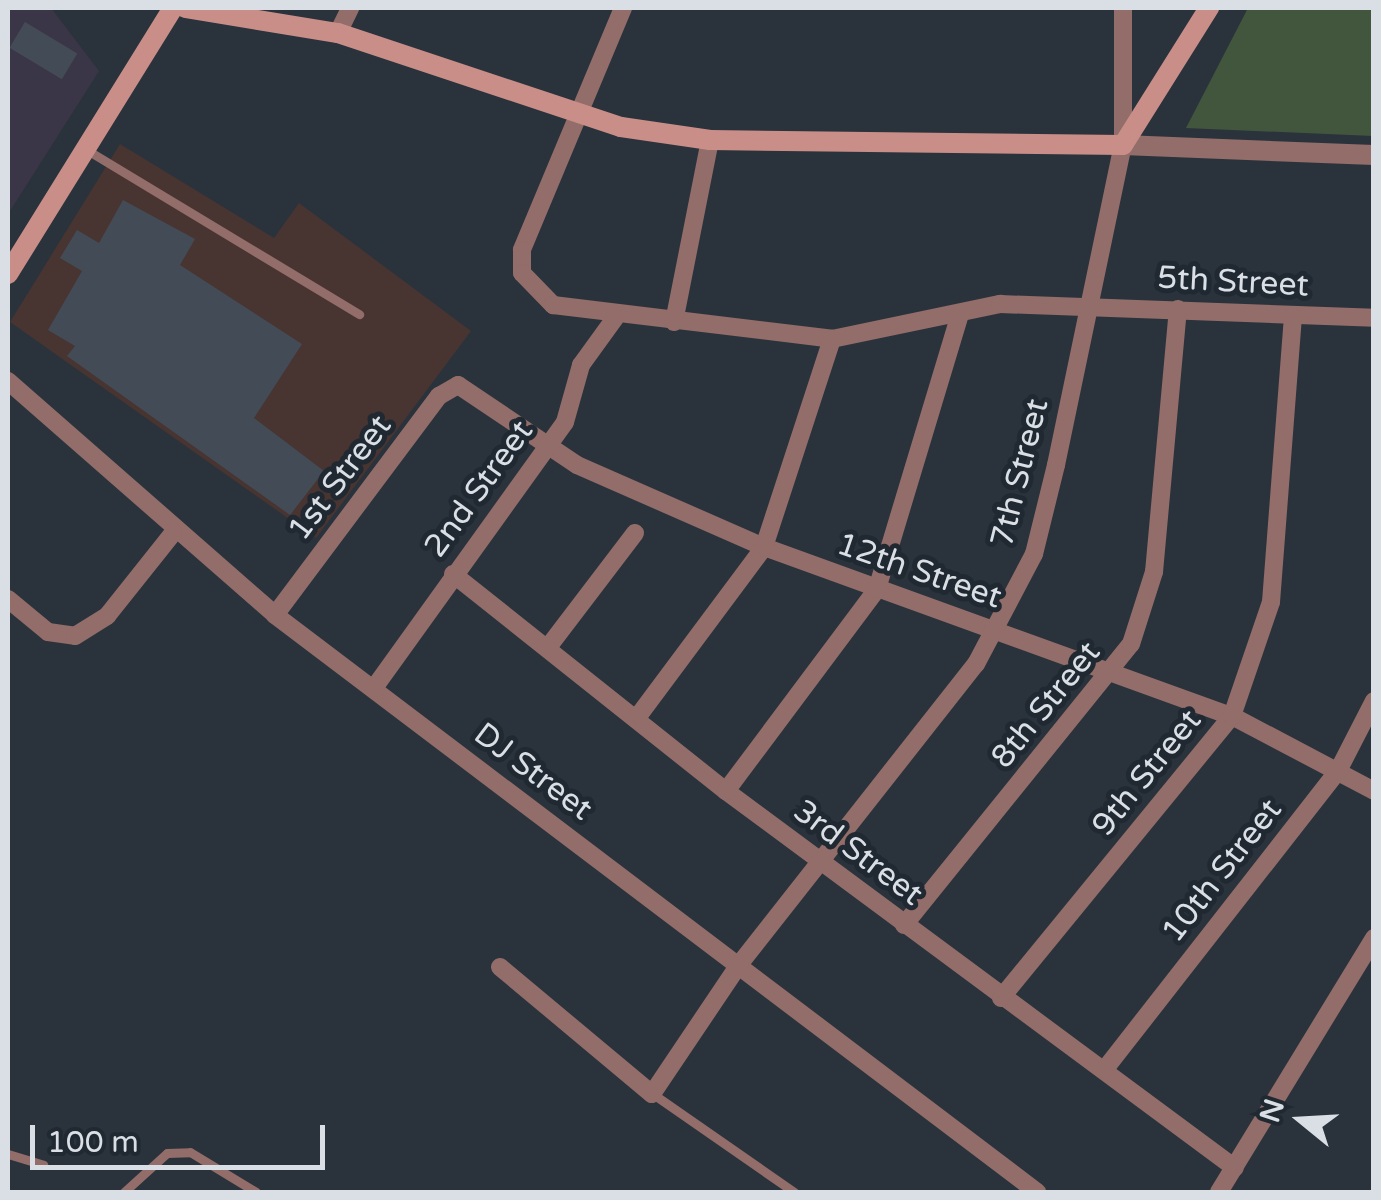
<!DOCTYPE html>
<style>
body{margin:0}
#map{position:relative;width:1381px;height:1200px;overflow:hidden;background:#2a333c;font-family:"Varela Round",sans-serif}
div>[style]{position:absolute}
.education>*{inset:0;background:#3b3647}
.medical>*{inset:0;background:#483431}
.green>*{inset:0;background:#42563d}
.building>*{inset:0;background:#434c56;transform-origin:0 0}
.service>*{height:9px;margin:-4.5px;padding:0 4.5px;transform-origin:4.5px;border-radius:4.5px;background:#936d69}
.minor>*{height:18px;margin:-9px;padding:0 9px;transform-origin:9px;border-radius:9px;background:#936d69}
.tertiary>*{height:20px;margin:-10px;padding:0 10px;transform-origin:10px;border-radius:10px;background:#936d69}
.secondary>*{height:20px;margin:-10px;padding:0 10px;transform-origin:10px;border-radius:10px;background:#ca8e88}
span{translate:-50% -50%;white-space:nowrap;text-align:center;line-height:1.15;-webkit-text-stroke:10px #202932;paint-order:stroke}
.street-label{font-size:32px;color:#d9dfe5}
.frame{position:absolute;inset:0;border:10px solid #d9dfe5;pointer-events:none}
.north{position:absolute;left:1251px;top:1070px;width:100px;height:100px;-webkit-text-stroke:8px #202932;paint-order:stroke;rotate:288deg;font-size:28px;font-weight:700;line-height:40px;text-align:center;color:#d9dfe5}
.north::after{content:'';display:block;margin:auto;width:35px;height:45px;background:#d9dfe5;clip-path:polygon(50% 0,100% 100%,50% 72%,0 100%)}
.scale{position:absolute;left:30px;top:1125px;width:295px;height:45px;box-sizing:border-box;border:5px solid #d9dfe5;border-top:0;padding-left:12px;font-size:30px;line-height:35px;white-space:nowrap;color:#d9dfe5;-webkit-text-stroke:8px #202932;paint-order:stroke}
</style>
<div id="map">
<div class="education">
<i style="clip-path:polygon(8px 8px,51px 8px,99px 71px,8px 214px)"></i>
</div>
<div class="medical">
<i style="clip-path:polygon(120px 144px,274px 238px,299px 203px,471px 331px,316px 538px,10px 322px)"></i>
</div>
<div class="green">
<i style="clip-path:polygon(1248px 8px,1373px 8px,1373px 136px,1186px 128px)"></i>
</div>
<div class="building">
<i style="left:25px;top:22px;width:61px;height:30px;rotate:31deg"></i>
<i style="clip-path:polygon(123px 200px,195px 239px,180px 265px,302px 344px,254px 418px,324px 471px,290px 515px,67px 356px,75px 346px,48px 330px,82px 271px,60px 258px,77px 230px,99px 243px)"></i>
</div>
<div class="service">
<i style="left:87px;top:150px;width:318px;rotate:31.1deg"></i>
<i style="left:653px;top:1094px;width:172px;rotate:34.8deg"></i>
<i style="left:8px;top:1154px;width:37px;rotate:17deg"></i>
<i style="left:124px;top:1192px;width:58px;rotate:-42.2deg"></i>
<i style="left:167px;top:1153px;width:23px;rotate:-2deg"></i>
<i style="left:190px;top:1152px;width:77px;rotate:31.2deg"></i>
</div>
<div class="minor">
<i style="left:623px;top:8px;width:262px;rotate:112.7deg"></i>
<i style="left:522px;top:250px;width:23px;rotate:90deg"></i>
<i style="left:522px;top:273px;width:45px;rotate:45.9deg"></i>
<i style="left:553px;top:305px;width:281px;rotate:6.9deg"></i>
<i style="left:832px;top:339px;width:172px;rotate:-11.8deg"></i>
<i style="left:1000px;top:304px;width:374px;rotate:2.1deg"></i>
<i style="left:338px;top:33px;width:28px;rotate:-64deg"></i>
<i style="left:674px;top:322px;width:186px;rotate:-78.8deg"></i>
<i style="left:8px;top:381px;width:355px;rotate:41.2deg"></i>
<i style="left:275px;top:615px;width:956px;rotate:37.13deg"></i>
<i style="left:453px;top:574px;width:349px;rotate:38.5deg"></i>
<i style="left:726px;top:791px;width:633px;rotate:36.53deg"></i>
<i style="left:8px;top:599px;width:52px;rotate:39.5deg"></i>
<i style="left:48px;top:632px;width:27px;rotate:8deg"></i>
<i style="left:75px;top:636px;width:38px;rotate:-32deg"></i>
<i style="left:107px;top:616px;width:106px;rotate:-51.5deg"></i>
<i style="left:275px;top:615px;width:274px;rotate:-53.2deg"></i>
<i style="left:439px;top:396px;width:22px;rotate:-30deg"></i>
<i style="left:458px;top:385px;width:143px;rotate:33.9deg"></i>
<i style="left:577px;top:465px;width:204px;rotate:23.7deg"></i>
<i style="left:764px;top:547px;width:498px;rotate:19.9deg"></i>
<i style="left:1232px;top:716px;width:161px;rotate:27.8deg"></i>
<i style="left:549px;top:646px;width:142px;rotate:-52.7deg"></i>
<i style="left:374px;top:688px;width:327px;rotate:-54.3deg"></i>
<i style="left:565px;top:422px;width:59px;rotate:-74.3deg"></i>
<i style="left:581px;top:365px;width:58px;rotate:-54.1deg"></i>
<i style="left:639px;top:715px;width:209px;rotate:-53.3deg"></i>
<i style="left:764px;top:547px;width:219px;rotate:-71.9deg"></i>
<i style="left:726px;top:791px;width:252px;rotate:-53.2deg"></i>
<i style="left:877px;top:589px;width:284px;rotate:-73.2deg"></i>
<i style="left:904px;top:925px;width:361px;rotate:-51.1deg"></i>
<i style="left:1131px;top:644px;width:76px;rotate:-72.3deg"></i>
<i style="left:1154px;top:572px;width:264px;rotate:-84.8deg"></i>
<i style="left:500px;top:967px;width:198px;rotate:39.9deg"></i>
<i style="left:652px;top:1094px;width:154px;rotate:-56.1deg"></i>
<i style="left:738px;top:966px;width:385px;rotate:-51.8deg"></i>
<i style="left:976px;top:664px;width:124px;rotate:-62.2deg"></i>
<i style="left:1034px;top:554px;width:92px;rotate:-76.1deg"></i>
<i style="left:1056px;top:465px;width:327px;rotate:-78.2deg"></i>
<i style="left:1123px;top:145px;width:137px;rotate:-90deg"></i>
<i style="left:1001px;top:998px;width:365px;rotate:-50.7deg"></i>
<i style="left:1232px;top:716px;width:120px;rotate:-71.1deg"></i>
<i style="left:1271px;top:602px;width:287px;rotate:-85.6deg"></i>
<i style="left:1105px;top:1069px;width:378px;rotate:-52deg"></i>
<i style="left:1338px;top:771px;width:79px;rotate:-62.8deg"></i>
<i style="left:1219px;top:1192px;width:298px;rotate:-58.6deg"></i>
</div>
<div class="tertiary">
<i style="left:1123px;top:145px;width:251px;rotate:2.3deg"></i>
</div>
<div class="secondary">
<i style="left:185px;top:8px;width:155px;rotate:9.3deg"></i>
<i style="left:338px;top:33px;width:298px;rotate:18.4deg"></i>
<i style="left:621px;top:127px;width:90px;rotate:8.3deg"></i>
<i style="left:710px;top:140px;width:413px;rotate:0.7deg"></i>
<i style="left:1123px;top:145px;width:162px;rotate:-57.9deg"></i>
<i style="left:8px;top:274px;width:313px;rotate:-58.2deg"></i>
</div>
<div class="street-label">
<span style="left:1233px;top:282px;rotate:3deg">5th Street</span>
<span style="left:1020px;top:473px;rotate:-76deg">7th Street</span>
<span style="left:340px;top:478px;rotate:-53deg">1st Street</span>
<span style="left:479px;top:489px;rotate:-54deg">2nd Street</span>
<span style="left:919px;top:571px;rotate:19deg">12th Street</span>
<span style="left:1046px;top:705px;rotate:-51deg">8th Street</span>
<span style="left:533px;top:772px;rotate:37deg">DJ Street</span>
<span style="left:1147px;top:773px;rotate:-51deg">9th Street</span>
<span style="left:858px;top:853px;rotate:37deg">3rd Street</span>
<span style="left:1222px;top:871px;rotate:-52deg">10th Street</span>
</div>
<div class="frame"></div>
<div class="north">N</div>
<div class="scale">100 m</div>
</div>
